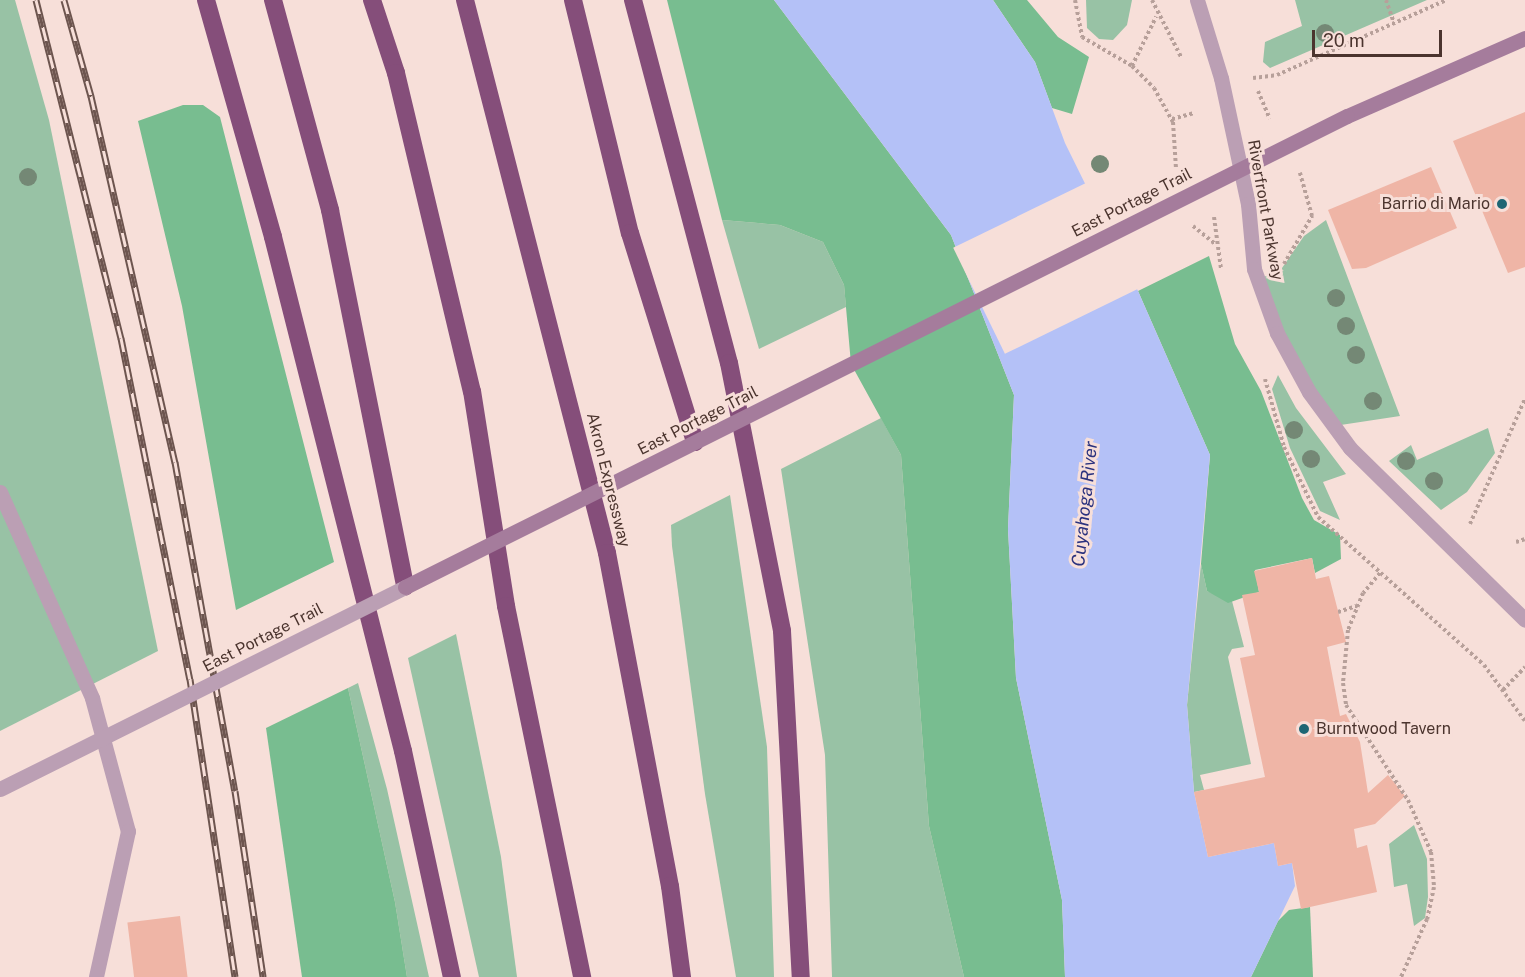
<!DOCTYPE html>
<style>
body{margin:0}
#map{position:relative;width:1525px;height:977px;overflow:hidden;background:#f7dfd9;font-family:"Public Sans",sans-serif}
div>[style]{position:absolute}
.green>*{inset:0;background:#98c2a5}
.forest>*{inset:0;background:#78bd90}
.water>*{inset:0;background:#b4c1f7}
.pier>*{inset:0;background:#f7dfd9;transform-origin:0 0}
.building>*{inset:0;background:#efb5a6;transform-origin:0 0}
.path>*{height:4px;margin-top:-2px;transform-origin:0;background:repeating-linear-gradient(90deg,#b7a09a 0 3px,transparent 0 6px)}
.service>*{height:15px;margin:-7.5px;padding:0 7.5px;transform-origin:7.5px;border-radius:7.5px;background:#bb9fb4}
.minor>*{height:15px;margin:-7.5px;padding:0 7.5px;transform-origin:7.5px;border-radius:7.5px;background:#bb9fb4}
.secondary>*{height:15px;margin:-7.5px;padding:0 7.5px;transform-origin:7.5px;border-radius:7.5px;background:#a57c9c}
.motorway>*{height:18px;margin:-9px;padding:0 9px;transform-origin:9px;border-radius:9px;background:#854e7a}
.rail>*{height:7px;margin-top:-3.5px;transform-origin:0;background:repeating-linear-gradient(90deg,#f7dfd9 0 14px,#6d554f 0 28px);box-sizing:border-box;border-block:2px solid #6d554f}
.tertiary-bridge>*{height:15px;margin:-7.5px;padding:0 7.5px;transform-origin:7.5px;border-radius:7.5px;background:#bb9fb4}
.secondary-bridge>*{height:15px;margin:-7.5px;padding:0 7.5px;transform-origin:7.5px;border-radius:7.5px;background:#a57c9c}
.trees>*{width:18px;height:18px;margin:-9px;border-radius:50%;background:#748875}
.dots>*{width:16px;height:16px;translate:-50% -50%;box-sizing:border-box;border:3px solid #f7dfd9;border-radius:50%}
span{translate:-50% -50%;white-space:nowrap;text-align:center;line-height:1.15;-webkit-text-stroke:6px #f7dfd9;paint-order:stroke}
.street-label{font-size:16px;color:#4b342e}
.poi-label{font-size:16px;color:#4b342e}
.right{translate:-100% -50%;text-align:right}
.left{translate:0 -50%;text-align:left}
.water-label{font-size:18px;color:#2b327e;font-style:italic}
.scale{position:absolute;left:1312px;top:30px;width:130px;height:27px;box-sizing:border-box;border:3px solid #4b342e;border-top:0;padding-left:8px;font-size:18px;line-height:21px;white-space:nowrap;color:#4b342e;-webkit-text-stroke:4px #f7dfd9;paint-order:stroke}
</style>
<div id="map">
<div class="green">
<i style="clip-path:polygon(0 0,15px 0,49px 120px,158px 651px,0 731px)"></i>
<i style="clip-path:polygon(1086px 0,1132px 0,1127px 25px,1113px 40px,1099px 39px,1087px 28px)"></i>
<i style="clip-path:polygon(1295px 0,1427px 0,1270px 68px,1263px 62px,1265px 42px,1302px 26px)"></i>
<i style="clip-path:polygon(722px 220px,780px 225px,823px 242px,844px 285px,846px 307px,759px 349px)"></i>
<i style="clip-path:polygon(1326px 220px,1400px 416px,1334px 426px,1277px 333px,1258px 280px,1282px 268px,1304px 236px)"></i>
<i style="clip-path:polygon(1278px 375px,1296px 408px,1346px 474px,1323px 482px,1340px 520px,1320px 511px,1290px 448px,1272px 389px)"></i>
<i style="clip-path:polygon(881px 418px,901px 455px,929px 826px,964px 977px,832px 977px,825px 755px,781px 469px)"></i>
<i style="clip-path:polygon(1488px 428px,1495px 453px,1467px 492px,1441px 510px,1389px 461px,1411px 445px,1417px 460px)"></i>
<i style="clip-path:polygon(730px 495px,767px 747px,774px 977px,736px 977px,705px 794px,672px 546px,671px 525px)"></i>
<i style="clip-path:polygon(1201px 564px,1207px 591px,1232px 601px,1244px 647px,1232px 649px,1228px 657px,1251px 764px,1200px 775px,1204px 790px,1194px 792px,1187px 705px)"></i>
<i style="clip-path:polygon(456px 634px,501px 857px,517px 977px,479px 977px,408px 658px)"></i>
<i style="clip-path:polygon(358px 683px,387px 789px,429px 977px,407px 977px,395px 902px,348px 688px)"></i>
<i style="clip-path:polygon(1414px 825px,1427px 859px,1428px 897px,1425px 918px,1414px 926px,1407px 884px,1394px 887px,1389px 844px)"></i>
</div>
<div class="forest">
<i style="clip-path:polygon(667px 0,774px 0,951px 235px,1014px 395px,1008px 529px,1016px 678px,1062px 900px,1065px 977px,964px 977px,929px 826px,901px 455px,851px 364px,844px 285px,823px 242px,780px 225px,722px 220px)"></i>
<i style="clip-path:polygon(993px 0,1027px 0,1058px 37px,1089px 57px,1072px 114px,1052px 108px,1035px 62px)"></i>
<i style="clip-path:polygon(183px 105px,203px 105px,220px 117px,334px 562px,236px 610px,182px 306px,138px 121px)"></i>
<i style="clip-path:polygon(1209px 256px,1235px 344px,1261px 391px,1302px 498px,1314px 520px,1340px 535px,1341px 559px,1315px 573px,1312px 558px,1255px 570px,1259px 592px,1228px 603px,1207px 591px,1201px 564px,1210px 455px,1138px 291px)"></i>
<i style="clip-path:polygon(348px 688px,395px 902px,407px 977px,302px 977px,266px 728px)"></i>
<i style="clip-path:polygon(1310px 907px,1313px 977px,1251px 977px,1278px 921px,1289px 910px)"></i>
</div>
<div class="water">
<i style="clip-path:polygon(774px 0,993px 0,1035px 62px,1065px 143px,1138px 291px,1210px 455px,1187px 705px,1194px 792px,1208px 857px,1274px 843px,1278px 866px,1292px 863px,1295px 886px,1251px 977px,1065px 977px,1062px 900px,1016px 678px,1008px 529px,1014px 395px,951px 235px)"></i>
</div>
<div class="pier">
<i style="left:1088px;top:182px;width:118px;height:150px;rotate:64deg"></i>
</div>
<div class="building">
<i style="clip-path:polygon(1525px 112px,1525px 267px,1508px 273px,1453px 141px)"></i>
<i style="clip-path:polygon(1431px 167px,1457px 228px,1366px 268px,1352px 269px,1328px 210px)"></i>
<i style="clip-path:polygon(1312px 558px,1316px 579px,1329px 576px,1346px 642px,1327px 647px,1340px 716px,1346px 714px,1360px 742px,1368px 793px,1388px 775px,1405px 796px,1375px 824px,1354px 829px,1357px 848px,1367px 845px,1377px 892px,1301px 909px,1292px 863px,1278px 866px,1274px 843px,1208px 857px,1194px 792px,1265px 777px,1240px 658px,1255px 655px,1242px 595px,1259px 592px,1254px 571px)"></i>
<i style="left:180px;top:916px;width:62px;height:53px;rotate:83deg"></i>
</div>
<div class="path">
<i style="left:1075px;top:0;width:38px;rotate:79deg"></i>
<i style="left:1082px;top:37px;width:58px;rotate:30.1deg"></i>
<i style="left:1132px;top:66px;width:31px;rotate:45deg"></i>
<i style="left:1154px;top:88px;width:39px;rotate:61deg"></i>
<i style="left:1173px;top:122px;width:47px;rotate:86.3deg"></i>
<i style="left:1152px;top:0;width:64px;rotate:63deg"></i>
<i style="left:1386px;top:0;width:24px;rotate:71deg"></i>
<i style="left:1132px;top:66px;width:55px;rotate:-63.9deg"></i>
<i style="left:1253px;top:78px;width:24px;rotate:-7deg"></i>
<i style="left:1277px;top:75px;width:185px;rotate:-23.9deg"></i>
<i style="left:1258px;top:91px;width:30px;rotate:67deg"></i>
<i style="left:1172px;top:119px;width:23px;rotate:-15deg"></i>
<i style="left:1214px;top:217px;width:52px;rotate:82.3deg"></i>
<i style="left:1193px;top:226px;width:28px;rotate:39deg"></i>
<i style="left:1284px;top:264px;width:56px;rotate:-59.7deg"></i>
<i style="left:1312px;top:216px;width:45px;rotate:-105.6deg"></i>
<i style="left:1265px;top:379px;width:71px;rotate:74.4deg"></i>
<i style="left:1284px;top:447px;width:78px;rotate:64.1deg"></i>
<i style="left:1318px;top:517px;width:222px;rotate:41.7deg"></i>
<i style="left:1484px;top:665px;width:69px;rotate:53.8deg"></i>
<i style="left:1470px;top:524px;width:137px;rotate:-66.3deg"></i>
<i style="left:1516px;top:542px;width:9px;rotate:-18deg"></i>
<i style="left:1380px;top:573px;width:26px;rotate:130deg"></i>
<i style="left:1363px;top:593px;width:40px;rotate:112deg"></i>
<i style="left:1348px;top:630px;width:53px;rotate:95.4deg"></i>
<i style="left:1343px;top:683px;width:22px;rotate:82deg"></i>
<i style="left:1346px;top:705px;width:113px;rotate:56.9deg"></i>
<i style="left:1408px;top:800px;width:57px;rotate:66.1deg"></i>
<i style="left:1431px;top:852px;width:35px;rotate:85deg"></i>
<i style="left:1434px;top:887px;width:33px;rotate:102deg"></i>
<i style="left:1427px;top:919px;width:64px;rotate:114.1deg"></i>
<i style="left:1338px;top:612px;width:20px;rotate:-18deg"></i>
<i style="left:1503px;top:690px;width:32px;rotate:-46deg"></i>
</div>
<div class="service">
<i style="left:0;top:492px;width:226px;rotate:65.9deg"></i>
<i style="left:92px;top:698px;width:138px;rotate:74.9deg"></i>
<i style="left:128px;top:831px;width:149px;rotate:102.4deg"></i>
</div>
<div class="minor">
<i style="left:1197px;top:0;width:82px;rotate:72.9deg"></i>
<i style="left:1221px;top:78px;width:129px;rotate:77.9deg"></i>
<i style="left:1248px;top:204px;width:65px;rotate:84.7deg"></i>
<i style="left:1254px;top:269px;width:68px;rotate:70.2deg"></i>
<i style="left:1277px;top:333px;width:67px;rotate:61.5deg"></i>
<i style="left:1309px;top:392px;width:69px;rotate:53.8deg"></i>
<i style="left:1350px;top:448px;width:245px;rotate:44.5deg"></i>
</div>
<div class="secondary">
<i style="left:1347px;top:116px;width:194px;rotate:-23.7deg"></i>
</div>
<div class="motorway">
<i style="left:206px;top:0;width:246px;rotate:74.2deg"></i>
<i style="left:273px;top:237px;width:530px;rotate:75.81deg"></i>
<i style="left:403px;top:751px;width:231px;rotate:77.8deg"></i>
<i style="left:273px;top:0;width:218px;rotate:74.8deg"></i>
<i style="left:330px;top:210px;width:384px;rotate:78.7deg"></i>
<i style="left:372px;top:0;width:77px;rotate:71.8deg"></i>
<i style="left:396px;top:73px;width:327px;rotate:76.6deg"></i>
<i style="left:472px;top:391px;width:218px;rotate:81deg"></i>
<i style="left:506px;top:606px;width:379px;rotate:78.4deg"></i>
<i style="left:465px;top:0;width:571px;rotate:75.6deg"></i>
<i style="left:607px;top:553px;width:339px;rotate:79.3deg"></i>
<i style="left:670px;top:886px;width:92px;rotate:82.5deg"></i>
<i style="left:573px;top:0;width:240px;rotate:76.3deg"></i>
<i style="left:630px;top:233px;width:219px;rotate:72.7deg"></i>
<i style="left:633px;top:0;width:375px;rotate:75.2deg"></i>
<i style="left:729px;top:363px;width:273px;rotate:78.8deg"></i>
<i style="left:782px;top:631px;width:347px;rotate:86.9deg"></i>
</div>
<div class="rail">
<i style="left:36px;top:0;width:349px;rotate:75.9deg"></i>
<i style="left:121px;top:338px;width:348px;rotate:78.6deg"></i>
<i style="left:190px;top:679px;width:301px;rotate:81.4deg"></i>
<i style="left:64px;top:0;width:100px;rotate:74.3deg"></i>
<i style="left:91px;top:96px;width:376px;rotate:77.1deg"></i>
<i style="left:175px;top:462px;width:334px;rotate:79.7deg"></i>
<i style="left:235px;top:791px;width:188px;rotate:81.4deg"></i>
</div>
<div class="tertiary-bridge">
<i style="left:0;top:789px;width:453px;rotate:-26.5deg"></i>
</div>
<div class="secondary-bridge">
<i style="left:405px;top:587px;width:1053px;rotate:-26.57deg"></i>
</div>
<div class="trees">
<i style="left:1325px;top:33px"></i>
<i style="left:1100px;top:164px"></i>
<i style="left:28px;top:177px"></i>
<i style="left:1336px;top:298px"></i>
<i style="left:1346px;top:326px"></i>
<i style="left:1356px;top:355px"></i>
<i style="left:1373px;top:401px"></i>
<i style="left:1294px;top:430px"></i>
<i style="left:1311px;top:459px"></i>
<i style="left:1406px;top:461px"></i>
<i style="left:1434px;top:481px"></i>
</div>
<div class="dots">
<i style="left:1502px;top:204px;background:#1e6674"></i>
<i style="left:1304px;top:729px;background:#1e6674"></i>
</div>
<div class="street-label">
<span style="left:1132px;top:203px;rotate:-27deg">East Portage Trail</span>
<span style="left:1265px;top:210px;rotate:80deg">Riverfront Parkway</span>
<span style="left:698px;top:421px;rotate:-27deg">East Portage Trail</span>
<span style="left:608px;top:480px;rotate:76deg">Akron Expressway</span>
<span style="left:263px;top:638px;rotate:-27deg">East Portage Trail</span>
</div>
<div class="poi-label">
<span class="right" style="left:1490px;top:204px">Barrio di Mario</span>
<span class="left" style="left:1316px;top:729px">Burntwood Tavern</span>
</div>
<div class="water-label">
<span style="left:1085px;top:504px;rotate:-84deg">Cuyahoga River</span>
</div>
<div class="scale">20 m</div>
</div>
